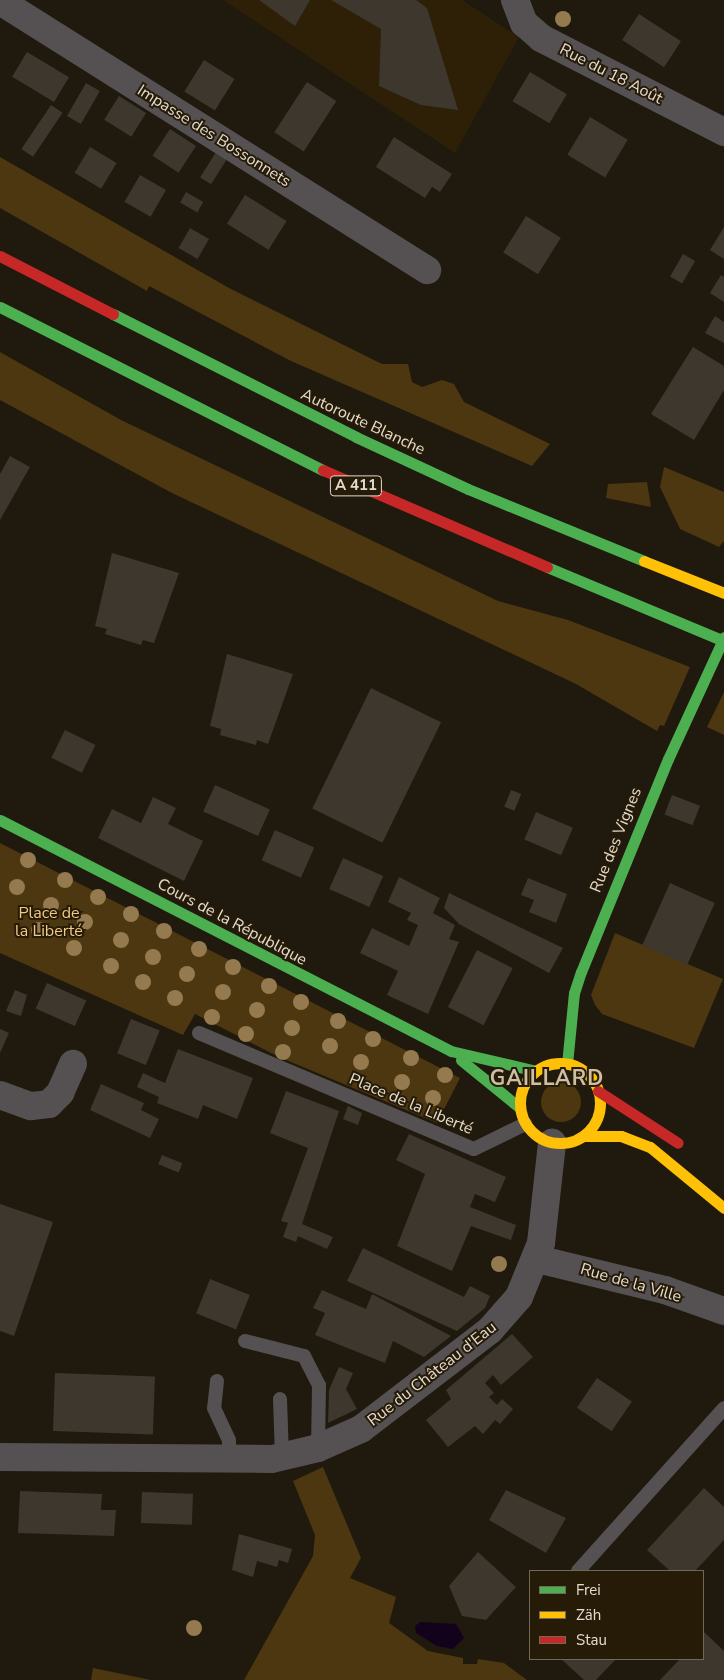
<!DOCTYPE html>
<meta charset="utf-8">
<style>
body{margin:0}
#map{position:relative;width:724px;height:1680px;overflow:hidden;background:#1f190e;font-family:"Nunito Sans",sans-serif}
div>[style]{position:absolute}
.built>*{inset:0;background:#2e2007}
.green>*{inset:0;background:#4c3710}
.round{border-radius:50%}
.water>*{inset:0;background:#13021b}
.building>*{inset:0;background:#3d372e;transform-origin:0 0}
.lane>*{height:14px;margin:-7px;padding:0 7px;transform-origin:7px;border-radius:7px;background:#555152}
.street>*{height:28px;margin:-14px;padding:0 14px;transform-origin:14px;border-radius:14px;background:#555152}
.fast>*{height:11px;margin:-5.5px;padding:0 5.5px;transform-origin:5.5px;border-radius:5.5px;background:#4caf50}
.slow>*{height:11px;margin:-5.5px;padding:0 5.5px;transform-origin:5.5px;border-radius:5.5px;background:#ffc107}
.slow>.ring{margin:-5.5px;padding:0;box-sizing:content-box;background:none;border:11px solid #ffc107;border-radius:50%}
.jam>*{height:11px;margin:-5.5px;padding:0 5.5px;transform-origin:5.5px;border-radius:5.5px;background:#c62828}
.trees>*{width:16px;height:16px;margin:-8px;border-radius:50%;background:#947a4e}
span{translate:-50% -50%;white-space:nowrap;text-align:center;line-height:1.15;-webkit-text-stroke:4px #261b07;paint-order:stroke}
.shield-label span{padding:1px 4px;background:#261b07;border:1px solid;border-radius:4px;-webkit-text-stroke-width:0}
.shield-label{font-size:15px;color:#e4dcd0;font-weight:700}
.street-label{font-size:16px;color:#e4dcd0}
.park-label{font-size:16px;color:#f3c983}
.district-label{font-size:21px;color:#cdbfa7;font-weight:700;letter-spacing:1px}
.legend{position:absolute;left:529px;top:1570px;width:175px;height:90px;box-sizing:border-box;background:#261b07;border:1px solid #726857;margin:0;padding:6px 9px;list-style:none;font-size:15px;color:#e4dcd0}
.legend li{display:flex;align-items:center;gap:10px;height:25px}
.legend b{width:25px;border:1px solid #726857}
</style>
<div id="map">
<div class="built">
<i style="clip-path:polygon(223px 0,462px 0,519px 37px,455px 153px)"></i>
</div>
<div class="green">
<i style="clip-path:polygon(0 157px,229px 288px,382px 364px,408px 364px,412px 382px,422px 387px,442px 380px,454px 384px,464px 402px,550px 444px,532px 466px,291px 361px,149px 286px,147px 291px,0 208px)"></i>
<i style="clip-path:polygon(0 352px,121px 420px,498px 601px,568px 620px,690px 667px,664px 726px,660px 725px,657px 731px,576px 684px,172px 493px,0 400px)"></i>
<i style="clip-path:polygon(664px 467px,724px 492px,724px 541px,719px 547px,680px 529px,660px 487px)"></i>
<i style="clip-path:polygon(647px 482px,651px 507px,606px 498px,608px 484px)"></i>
<i style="clip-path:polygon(724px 692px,724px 735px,707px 727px)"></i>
<i style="clip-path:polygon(0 843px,460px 1078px,437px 1123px,279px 1057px,195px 1014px,183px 1035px,0 953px)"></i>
<i style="clip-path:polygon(615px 933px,723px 979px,694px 1048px,602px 1014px,595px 1005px,591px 995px)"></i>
<i class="round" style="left:541px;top:1082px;width:40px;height:40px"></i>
<i style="clip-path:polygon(323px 1467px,361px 1558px,350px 1578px,396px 1597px,389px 1623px,428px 1651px,463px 1658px,463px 1664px,477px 1664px,478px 1659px,504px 1663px,527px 1680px,244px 1680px,313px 1556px,315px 1535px,293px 1481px)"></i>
<i style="clip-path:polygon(93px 1668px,151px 1680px,91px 1680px)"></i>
</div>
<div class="water">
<i style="clip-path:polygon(421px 1622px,456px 1624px,464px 1638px,453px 1649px,437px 1646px,416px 1633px,415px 1626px)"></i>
</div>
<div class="building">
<i style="clip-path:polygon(259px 0,310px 0,295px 26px)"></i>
<i style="clip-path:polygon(331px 0,416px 0,427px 8px,458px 110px,421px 105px,379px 86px,381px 29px)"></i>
<i style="left:639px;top:14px;width:50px;height:31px;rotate:33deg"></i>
<i style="left:27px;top:52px;width:49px;height:29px;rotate:31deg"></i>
<i style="left:204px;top:60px;width:36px;height:37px;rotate:32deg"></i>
<i style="left:530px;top:72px;width:43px;height:34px;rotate:31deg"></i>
<i style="left:307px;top:82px;width:35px;height:60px;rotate:33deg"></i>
<i style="left:86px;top:83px;width:16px;height:38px;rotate:30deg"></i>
<i style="left:119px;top:96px;width:32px;height:28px;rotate:32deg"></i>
<i style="left:51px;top:105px;width:14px;height:53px;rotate:34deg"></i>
<i style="left:590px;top:117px;width:44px;height:44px;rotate:31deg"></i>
<i style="left:170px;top:129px;width:31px;height:32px;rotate:33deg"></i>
<i style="clip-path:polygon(394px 137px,452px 174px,440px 192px,432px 187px,425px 198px,376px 167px)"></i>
<i style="left:90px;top:147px;width:31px;height:30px;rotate:31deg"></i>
<i style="left:216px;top:152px;width:13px;height:30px;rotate:32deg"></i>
<i style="left:140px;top:175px;width:30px;height:31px;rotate:30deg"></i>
<i style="left:186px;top:192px;width:20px;height:12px;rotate:30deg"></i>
<i style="left:245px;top:195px;width:49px;height:34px;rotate:32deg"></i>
<i style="left:526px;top:216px;width:41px;height:43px;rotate:32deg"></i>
<i style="clip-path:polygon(724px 227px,724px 259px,710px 250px)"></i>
<i style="left:190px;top:228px;width:22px;height:23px;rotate:30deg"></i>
<i style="left:683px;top:254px;width:14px;height:26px;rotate:30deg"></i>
<i style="clip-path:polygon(721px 275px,724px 277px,724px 302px,710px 293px)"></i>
<i style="clip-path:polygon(715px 316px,724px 322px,724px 343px,705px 333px)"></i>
<i style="clip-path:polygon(693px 347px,724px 366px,724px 390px,694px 440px,651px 414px)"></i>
<i style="clip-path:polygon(10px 456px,30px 467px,0 520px,0 474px)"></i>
<i style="clip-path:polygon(112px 553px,179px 573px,154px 643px,143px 640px,141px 645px,105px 634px,107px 629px,95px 626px)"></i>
<i style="clip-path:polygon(227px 654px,293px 674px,268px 744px,257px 740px,256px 745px,220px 735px,221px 729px,210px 726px)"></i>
<i style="left:371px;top:688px;width:78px;height:134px;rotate:26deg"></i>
<i style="left:65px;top:730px;width:34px;height:31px;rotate:26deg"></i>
<i style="left:215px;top:785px;width:60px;height:29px;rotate:24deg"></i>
<i style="left:511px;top:790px;width:11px;height:18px;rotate:22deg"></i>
<i style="left:672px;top:795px;width:30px;height:21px;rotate:21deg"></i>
<i style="clip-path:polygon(153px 797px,176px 808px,168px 824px,203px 841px,184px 881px,98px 838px,112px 809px,141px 823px)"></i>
<i style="left:536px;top:812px;width:40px;height:30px;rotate:23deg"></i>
<i style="left:275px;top:830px;width:43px;height:33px;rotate:24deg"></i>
<i style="left:343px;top:858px;width:44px;height:34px;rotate:24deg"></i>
<i style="clip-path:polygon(399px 877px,440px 898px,433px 913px,455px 925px,449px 939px,459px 942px,428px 1014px,387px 995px,398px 971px,360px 953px,372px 928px,409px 946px,418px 925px,407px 920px,411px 913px,388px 902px)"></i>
<i style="clip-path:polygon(528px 878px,567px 894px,556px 923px,529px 912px,534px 900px,521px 895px)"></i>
<i style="left:670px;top:883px;width:49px;height:68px;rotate:24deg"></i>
<i style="clip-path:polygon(449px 893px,563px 948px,549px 973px,459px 924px,444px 908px)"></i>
<i style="left:477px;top:950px;width:40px;height:64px;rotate:27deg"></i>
<i style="left:47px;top:983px;width:43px;height:28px;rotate:24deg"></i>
<i style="clip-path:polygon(15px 990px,27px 995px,21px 1016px,6px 1011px)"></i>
<i style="left:131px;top:1019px;width:31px;height:37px;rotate:22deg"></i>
<i style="clip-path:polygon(0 1029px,9px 1033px,0 1053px)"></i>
<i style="clip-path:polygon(178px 1049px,253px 1078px,237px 1119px,203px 1105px,198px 1119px,157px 1103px,159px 1097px,137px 1087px,143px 1073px,165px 1083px)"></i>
<i style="clip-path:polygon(101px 1084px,144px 1103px,141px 1110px,159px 1119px,150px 1138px,90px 1110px)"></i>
<i style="clip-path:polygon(286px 1091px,339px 1111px,302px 1224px,333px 1237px,327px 1249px,298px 1236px,296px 1242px,283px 1237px,288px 1223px,281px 1221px,308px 1148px,270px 1133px)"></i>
<i style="clip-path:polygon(348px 1106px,362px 1113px,358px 1125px,343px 1119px)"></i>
<i style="clip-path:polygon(409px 1134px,506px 1177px,495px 1202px,475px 1194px,470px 1207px,516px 1225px,511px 1240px,471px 1226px,452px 1271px,397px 1246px,425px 1174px,396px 1160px)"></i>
<i style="left:162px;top:1155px;width:22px;height:10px;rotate:22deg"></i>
<i style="clip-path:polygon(0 1204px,53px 1222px,14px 1336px,0 1331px)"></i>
<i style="clip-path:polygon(363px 1248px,464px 1297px,470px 1286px,490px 1296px,485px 1308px,457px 1331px,347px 1281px)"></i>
<i style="left:210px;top:1279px;width:43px;height:37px;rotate:22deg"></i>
<i style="clip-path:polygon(322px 1290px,366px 1309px,372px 1294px,451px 1336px,424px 1357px,393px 1341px,385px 1363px,315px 1335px,325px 1313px,313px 1308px)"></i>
<i style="clip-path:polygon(512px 1334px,533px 1357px,501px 1385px,493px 1375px,485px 1383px,494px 1393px,489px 1397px,497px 1405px,502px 1399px,513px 1409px,500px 1424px,495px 1420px,483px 1434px,475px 1426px,448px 1447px,426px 1420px,451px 1399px,446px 1390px)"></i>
<i style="clip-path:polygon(339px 1367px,353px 1373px,346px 1389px,357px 1409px,328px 1423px,329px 1390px)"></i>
<i style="left:55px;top:1373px;width:100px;height:58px;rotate:2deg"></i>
<i style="left:597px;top:1378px;width:42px;height:36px;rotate:34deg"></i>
<i style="clip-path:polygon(704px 1488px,724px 1507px,724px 1540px,695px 1571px,670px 1571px,647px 1550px)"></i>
<i style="clip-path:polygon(506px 1490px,566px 1518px,546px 1553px,489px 1520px)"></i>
<i style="clip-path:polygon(20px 1491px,102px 1494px,101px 1510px,116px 1510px,114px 1536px,18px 1533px)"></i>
<i style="left:142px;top:1492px;width:51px;height:31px;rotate:2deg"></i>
<i style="clip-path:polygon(239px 1534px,292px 1549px,288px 1563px,279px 1560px,277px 1567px,257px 1561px,253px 1577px,232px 1570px)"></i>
<i style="clip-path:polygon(478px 1552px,516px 1587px,486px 1620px,462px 1616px,449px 1586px)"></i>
<i style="clip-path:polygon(704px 1632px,724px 1651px,724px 1680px,660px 1680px,680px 1659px,703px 1659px)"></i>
<i style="clip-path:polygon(561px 1659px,616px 1659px,596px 1680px,584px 1680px)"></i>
</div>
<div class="lane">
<i style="left:199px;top:1033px;width:298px;rotate:22.9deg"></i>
<i style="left:474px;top:1149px;width:57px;rotate:-26.1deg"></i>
<i style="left:245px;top:1341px;width:61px;rotate:14.3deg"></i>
<i style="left:304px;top:1356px;width:33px;rotate:63deg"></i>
<i style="left:319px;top:1385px;width:63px;rotate:90.9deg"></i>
<i style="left:217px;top:1381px;width:27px;rotate:96deg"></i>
<i style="left:214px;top:1408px;width:35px;rotate:65deg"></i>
<i style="left:229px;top:1440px;width:21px;rotate:90deg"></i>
<i style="left:280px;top:1399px;width:58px;rotate:88deg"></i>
<i style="left:578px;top:1571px;width:219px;rotate:-48.1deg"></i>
</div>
<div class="street">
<i style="left:515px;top:0;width:25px;rotate:69deg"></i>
<i style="left:524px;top:23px;width:23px;rotate:41deg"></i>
<i style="left:541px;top:38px;width:206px;rotate:27.2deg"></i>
<i style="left:0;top:1px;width:505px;rotate:32.21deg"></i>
<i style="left:0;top:1095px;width:33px;rotate:20deg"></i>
<i style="left:31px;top:1106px;width:18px;rotate:-6deg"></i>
<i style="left:49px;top:1104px;width:16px;rotate:-45deg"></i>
<i style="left:60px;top:1093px;width:32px;rotate:-66deg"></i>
<i style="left:537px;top:1259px;width:132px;rotate:13.6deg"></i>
<i style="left:665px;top:1290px;width:63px;rotate:19.6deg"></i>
<i style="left:0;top:1457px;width:272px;rotate:0.4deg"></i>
<i style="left:272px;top:1459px;width:47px;rotate:-13.4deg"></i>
<i style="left:318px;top:1448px;width:47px;rotate:-23.8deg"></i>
<i style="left:361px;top:1429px;width:163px;rotate:-37.5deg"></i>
<i style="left:490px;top:1330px;width:44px;rotate:-48.7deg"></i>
<i style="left:519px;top:1297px;width:58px;rotate:-67.8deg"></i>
<i style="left:541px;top:1243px;width:101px;rotate:-83.7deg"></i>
</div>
<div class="fast">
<i style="left:0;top:307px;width:362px;rotate:26.8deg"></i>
<i style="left:113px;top:314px;width:272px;rotate:26.8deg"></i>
<i style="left:356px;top:437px;width:123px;rotate:24.9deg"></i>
<i style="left:468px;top:489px;width:190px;rotate:22.2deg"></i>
<i style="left:547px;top:567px;width:192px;rotate:22.7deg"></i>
<i style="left:0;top:820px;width:507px;rotate:27.12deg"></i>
<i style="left:451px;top:1051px;width:87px;rotate:13.2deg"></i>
<i style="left:461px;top:1060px;width:76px;rotate:39.1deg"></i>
<i style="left:567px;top:1064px;width:71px;rotate:-84.4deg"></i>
<i style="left:574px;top:993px;width:22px;rotate:-72deg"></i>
<i style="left:581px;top:972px;width:230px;rotate:-67.8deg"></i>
<i style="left:668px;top:759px;width:134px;rotate:-65.3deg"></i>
</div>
<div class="slow">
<i style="left:644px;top:561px;width:86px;rotate:21.8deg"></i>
<i class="ring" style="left:520px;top:1063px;width:69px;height:69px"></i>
<i style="left:583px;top:1136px;width:38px"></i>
<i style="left:621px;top:1136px;width:31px;rotate:21deg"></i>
<i style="left:650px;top:1147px;width:96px;rotate:39.5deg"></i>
</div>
<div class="jam">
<i style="left:0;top:256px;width:127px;rotate:27.2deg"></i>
<i style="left:323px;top:470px;width:244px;rotate:23.4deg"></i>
<i style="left:598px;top:1091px;width:95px;rotate:33deg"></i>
</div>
<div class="trees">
<i style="left:563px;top:19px"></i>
<i style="left:28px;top:860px"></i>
<i style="left:65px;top:880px"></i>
<i style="left:17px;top:887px"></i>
<i style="left:98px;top:897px"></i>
<i style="left:51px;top:905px"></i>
<i style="left:131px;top:914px"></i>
<i style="left:85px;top:922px"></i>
<i style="left:39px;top:930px"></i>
<i style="left:164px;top:931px"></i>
<i style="left:121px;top:940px"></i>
<i style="left:74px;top:948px"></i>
<i style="left:199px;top:949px"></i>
<i style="left:153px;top:957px"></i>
<i style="left:111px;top:966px"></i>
<i style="left:233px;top:967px"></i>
<i style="left:187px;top:974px"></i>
<i style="left:143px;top:982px"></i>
<i style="left:269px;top:986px"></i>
<i style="left:223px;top:992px"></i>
<i style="left:175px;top:998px"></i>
<i style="left:301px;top:1002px"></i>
<i style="left:257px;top:1010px"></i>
<i style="left:212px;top:1017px"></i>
<i style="left:338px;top:1021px"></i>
<i style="left:292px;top:1028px"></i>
<i style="left:246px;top:1034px"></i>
<i style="left:373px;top:1039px"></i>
<i style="left:330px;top:1046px"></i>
<i style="left:283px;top:1052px"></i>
<i style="left:411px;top:1058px"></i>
<i style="left:361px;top:1062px"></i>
<i style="left:445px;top:1075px"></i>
<i style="left:402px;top:1082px"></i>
<i style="left:433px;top:1098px"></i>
<i style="left:499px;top:1264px"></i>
<i style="left:194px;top:1628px"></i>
</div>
<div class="shield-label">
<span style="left:356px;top:486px">A 411</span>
</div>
<div class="street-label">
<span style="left:611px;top:74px;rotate:27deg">Rue du 18 Août</span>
<span style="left:214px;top:136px;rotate:32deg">Impasse des Bossonnets</span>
<span style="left:363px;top:422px;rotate:25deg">Autoroute Blanche</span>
<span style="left:616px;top:840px;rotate:-68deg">Rue des Vignes</span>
<span style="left:232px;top:922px;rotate:28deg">Cours de la République</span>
<span style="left:411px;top:1104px;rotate:23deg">Place de la Liberté</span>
<span style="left:631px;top:1283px;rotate:16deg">Rue de la Ville</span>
<span style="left:432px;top:1374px;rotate:-38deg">Rue du Château d'Eau</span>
</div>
<div class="park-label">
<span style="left:49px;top:922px">Place de<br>la Liberté</span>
</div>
<div class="district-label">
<span style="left:547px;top:1078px">GAILLARD</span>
</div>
<ul class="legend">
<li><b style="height:6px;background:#4caf50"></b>Frei</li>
<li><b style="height:6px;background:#ffc107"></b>Zäh</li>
<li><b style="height:6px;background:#c62828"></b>Stau</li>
</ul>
</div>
